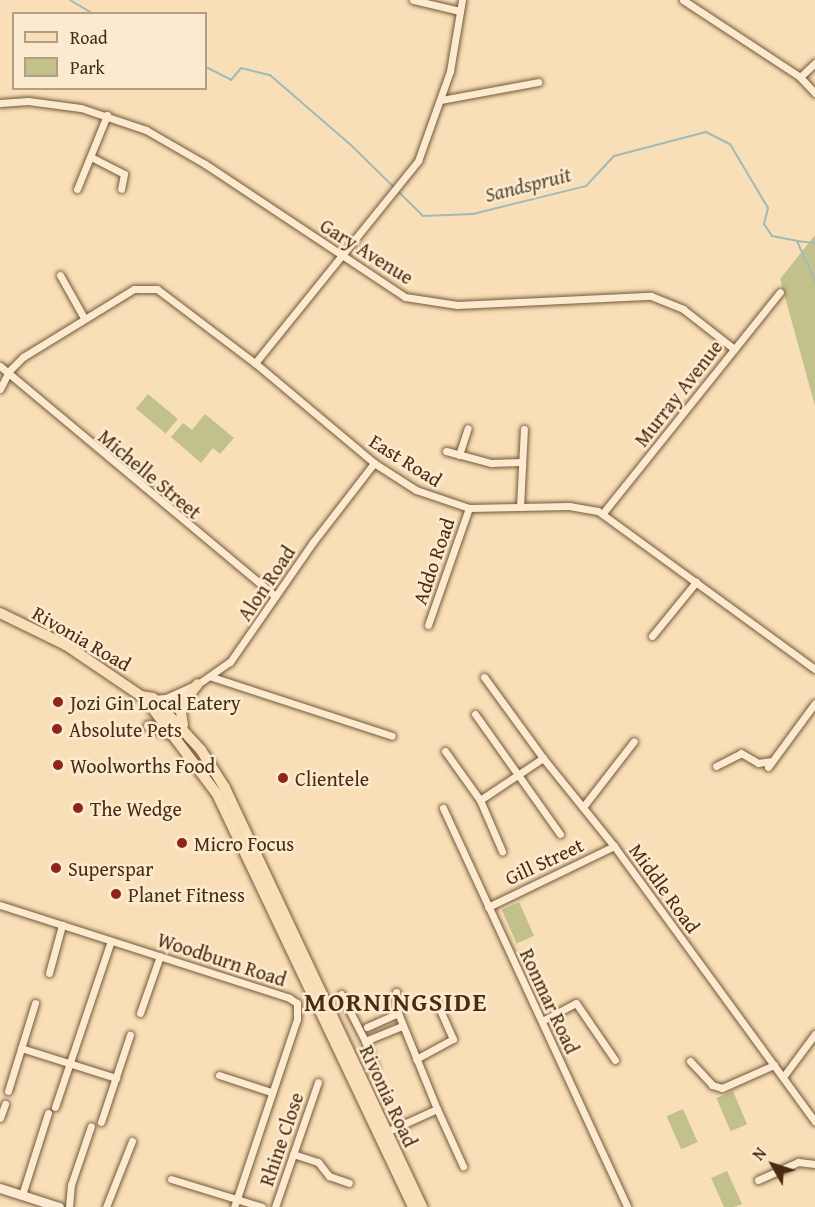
<!DOCTYPE html>
<style>
body{margin:0}
#map{position:relative;width:815px;height:1207px;overflow:hidden;background:#f9dfb7;font-family:"Gentium Book Plus",serif}
div>[style]{position:absolute}
.green>*{inset:0;background:#c2c18b;transform-origin:0 0}
.stream>*{height:2px;margin:-1px;padding:0 1px;transform-origin:1px;border-radius:1px;background:#a1bab8}
.roads{filter:drop-shadow(0 0 2px #74583a) drop-shadow(0 0 2px #74583a)}
.minor>*{height:7px;margin:-3.5px;padding:0 3.5px;transform-origin:3.5px;border-radius:3.5px;background:#fbead0}
.secondary>*{height:9px;margin:-4.5px;padding:0 4.5px;transform-origin:4.5px;border-radius:4.5px;background:#fbead0}
.primary>*{height:10px;margin:-5px;padding:0 5px;transform-origin:5px;border-radius:5px;background:#f9dfb7}
.dots>*{width:16px;height:16px;translate:-50% -50%;box-sizing:border-box;border:3px solid #fbead0;border-radius:50%}
span{translate:-50% -50%;white-space:nowrap;text-align:center;line-height:1.15;-webkit-text-stroke:5px #fbead0;paint-order:stroke}
.street-label{font-size:20px;color:#482b10}
.poi-label{font-size:20px;color:#482b10}
.left{translate:0 -50%;text-align:left}
.water-label{font-size:21px;color:#5e4f3a;font-style:italic}
.district-label{font-size:26px;color:#482b10;font-weight:700;letter-spacing:1.5px}
.legend{position:absolute;left:12px;top:12px;width:195px;height:78px;box-sizing:border-box;background:#fbead0;border:2px solid #b39e83;margin:0;padding:8px 10px;list-style:none;font-size:18px;color:#482b10}
.legend li{display:flex;align-items:center;gap:12px;height:30px}
.legend b{width:30px;border:2px solid #b39e83}
.north{position:absolute;left:743px;top:1135px;width:60px;height:60px;-webkit-text-stroke:4px #fbead0;paint-order:stroke;rotate:309deg;font-size:16px;font-weight:700;line-height:24px;text-align:center;color:#482b10}
.north::after{content:'';display:block;margin:auto;width:21px;height:27px;background:#482b10;clip-path:polygon(50% 0,100% 100%,50% 72%,0 100%)}
</style>
<div id="map">
<div class="green">
<i style="clip-path:polygon(815px 235px,815px 406px,780px 279px)"></i>
<i style="left:148px;top:394px;width:39px;height:19px;rotate:40deg"></i>
<i style="clip-path:polygon(205px 414px,234px 438px,220px 454px,213px 448px,201px 463px,171px 437px,183px 423px,192px 430px)"></i>
<i style="left:519px;top:902px;width:37px;height:19px;rotate:66deg"></i>
<i style="left:733px;top:1091px;width:36px;height:18px;rotate:67deg"></i>
<i style="left:683px;top:1109px;width:36px;height:18px;rotate:66deg"></i>
<i style="clip-path:polygon(727px 1171px,742px 1204px,734px 1207px,724px 1207px,711px 1178px)"></i>
</div>
<div class="stream">
<i style="left:70px;top:0;width:27px;rotate:31deg"></i>
<i style="left:206px;top:67px;width:28px;rotate:27deg"></i>
<i style="left:231px;top:80px;width:16px;rotate:-50deg"></i>
<i style="left:241px;top:68px;width:30px;rotate:14deg"></i>
<i style="left:270px;top:75px;width:110px;rotate:40.9deg"></i>
<i style="left:353px;top:147px;width:98px;rotate:44.6deg"></i>
<i style="left:423px;top:216px;width:50px;rotate:-2.3deg"></i>
<i style="left:473px;top:214px;width:116px;rotate:-13.9deg"></i>
<i style="left:586px;top:186px;width:41px;rotate:-47deg"></i>
<i style="left:614px;top:156px;width:95px;rotate:-14.6deg"></i>
<i style="left:706px;top:132px;width:27px;rotate:27deg"></i>
<i style="left:730px;top:144px;width:74px;rotate:59.3deg"></i>
<i style="left:768px;top:208px;width:16px;rotate:104deg"></i>
<i style="left:764px;top:224px;width:14px;rotate:56deg"></i>
<i style="left:772px;top:236px;width:25px;rotate:11deg"></i>
<i style="left:797px;top:241px;width:44px;rotate:65.8deg"></i>
<i style="left:797px;top:241px;width:18px;rotate:6deg"></i>
</div>
<div class="roads">
<div class="minor">
<i style="left:413px;top:0;width:48px;rotate:13.2deg"></i>
<i style="left:683px;top:0;width:140px;rotate:33.3deg"></i>
<i style="left:800px;top:77px;width:22px;rotate:47deg"></i>
<i style="left:800px;top:77px;width:21px;rotate:-43deg"></i>
<i style="left:441px;top:100px;width:99px;rotate:-10.5deg"></i>
<i style="left:0;top:103px;width:28px;rotate:-4deg"></i>
<i style="left:28px;top:101px;width:53px;rotate:7.5deg"></i>
<i style="left:81px;top:108px;width:69px;rotate:18.7deg"></i>
<i style="left:146px;top:130px;width:68px;rotate:30deg"></i>
<i style="left:205px;top:164px;width:240px;rotate:33.6deg"></i>
<i style="left:405px;top:297px;width:53px;rotate:8.7deg"></i>
<i style="left:457px;top:305px;width:194px;rotate:-2.7deg"></i>
<i style="left:651px;top:296px;width:35px;rotate:22deg"></i>
<i style="left:683px;top:309px;width:65px;rotate:38.1deg"></i>
<i style="left:91px;top:157px;width:37px;rotate:27deg"></i>
<i style="left:124px;top:174px;width:15px;rotate:101deg"></i>
<i style="left:77px;top:189px;width:80px;rotate:-67.9deg"></i>
<i style="left:60px;top:275px;width:49px;rotate:60.8deg"></i>
<i style="left:255px;top:363px;width:260px;rotate:-51.1deg"></i>
<i style="left:418px;top:161px;width:96px;rotate:-70.4deg"></i>
<i style="left:450px;top:71px;width:72px;rotate:-80.4deg"></i>
<i style="left:0;top:366px;width:359px;rotate:39.9deg"></i>
<i style="left:0;top:389px;width:20px;rotate:-63deg"></i>
<i style="left:9px;top:371px;width:20px;rotate:-45deg"></i>
<i style="left:23px;top:357px;width:130px;rotate:-31.5deg"></i>
<i style="left:134px;top:289px;width:23px"></i>
<i style="left:157px;top:289px;width:123px;rotate:37.1deg"></i>
<i style="left:255px;top:363px;width:155px;rotate:40deg"></i>
<i style="left:374px;top:463px;width:50px;rotate:32.7deg"></i>
<i style="left:416px;top:490px;width:56px;rotate:18.8deg"></i>
<i style="left:469px;top:508px;width:100px;rotate:-1.1deg"></i>
<i style="left:569px;top:506px;width:29px;rotate:10deg"></i>
<i style="left:598px;top:511px;width:268px;rotate:36.1deg"></i>
<i style="left:446px;top:451px;width:47px;rotate:14.9deg"></i>
<i style="left:491px;top:463px;width:30px;rotate:-2deg"></i>
<i style="left:459px;top:455px;width:28px;rotate:-72deg"></i>
<i style="left:520px;top:507px;width:78px;rotate:-87.1deg"></i>
<i style="left:603px;top:513px;width:283px;rotate:-51.3deg"></i>
<i style="left:428px;top:625px;width:124px;rotate:-70.7deg"></i>
<i style="left:652px;top:636px;width:70px;rotate:-50.8deg"></i>
<i style="left:212px;top:677px;width:189px;rotate:18.1deg"></i>
<i style="left:484px;top:677px;width:100px;rotate:53.9deg"></i>
<i style="left:543px;top:758px;width:113px;rotate:51.1deg"></i>
<i style="left:614px;top:846px;width:341px;rotate:53.9deg"></i>
<i style="left:152px;top:699px;width:14px;rotate:-4deg"></i>
<i style="left:166px;top:698px;width:35px;rotate:-24deg"></i>
<i style="left:198px;top:684px;width:39px;rotate:-35deg"></i>
<i style="left:230px;top:662px;width:146px;rotate:-55.3deg"></i>
<i style="left:313px;top:542px;width:100px;rotate:-52.3deg"></i>
<i style="left:475px;top:714px;width:147px;rotate:54.7deg"></i>
<i style="left:445px;top:751px;width:60px;rotate:54.5deg"></i>
<i style="left:480px;top:800px;width:56px;rotate:66.7deg"></i>
<i style="left:716px;top:766px;width:28px;rotate:-27deg"></i>
<i style="left:741px;top:753px;width:20px;rotate:30deg"></i>
<i style="left:758px;top:763px;width:14px;rotate:-8deg"></i>
<i style="left:768px;top:767px;width:79px;rotate:-53.7deg"></i>
<i style="left:480px;top:800px;width:76px;rotate:-33.7deg"></i>
<i style="left:583px;top:807px;width:83px;rotate:-52.3deg"></i>
<i style="left:443px;top:808px;width:439px;rotate:65.2deg"></i>
<i style="left:0;top:905px;width:304px;rotate:17.8deg"></i>
<i style="left:289px;top:998px;width:9px;rotate:32deg"></i>
<i style="left:297px;top:1003px;width:16px;rotate:90deg"></i>
<i style="left:297px;top:1019px;width:198px;rotate:108.5deg"></i>
<i style="left:488px;top:907px;width:140px;rotate:-25.8deg"></i>
<i style="left:49px;top:973px;width:50px;rotate:-74.8deg"></i>
<i style="left:341px;top:994px;width:53px;rotate:62.9deg"></i>
<i style="left:365px;top:1041px;width:40px;rotate:-22deg"></i>
<i style="left:140px;top:1013px;width:60px;rotate:-70.7deg"></i>
<i style="left:542px;top:1021px;width:38px;rotate:-28deg"></i>
<i style="left:576px;top:1003px;width:69px;rotate:55.6deg"></i>
<i style="left:367px;top:1027px;width:34px;rotate:-24deg"></i>
<i style="left:365px;top:1041px;width:30px;rotate:70deg"></i>
<i style="left:21px;top:1048px;width:100px;rotate:17.5deg"></i>
<i style="left:416px;top:1059px;width:42px;rotate:-28.4deg"></i>
<i style="left:453px;top:1039px;width:36px;rotate:-114deg"></i>
<i style="left:690px;top:1061px;width:33px;rotate:47deg"></i>
<i style="left:712px;top:1085px;width:10px;rotate:17deg"></i>
<i style="left:722px;top:1088px;width:57px;rotate:-23.9deg"></i>
<i style="left:219px;top:1075px;width:55px;rotate:18.1deg"></i>
<i style="left:783px;top:1077px;width:54px;rotate:-53.3deg"></i>
<i style="left:8px;top:1091px;width:92px;rotate:-72.9deg"></i>
<i style="left:55px;top:1107px;width:175px;rotate:-71.4deg"></i>
<i style="left:437px;top:1109px;width:63px;rotate:65.5deg"></i>
<i style="left:0;top:1118px;width:15px;rotate:-70deg"></i>
<i style="left:101px;top:1122px;width:92px;rotate:-71.6deg"></i>
<i style="left:384px;top:1133px;width:58px;rotate:-24.4deg"></i>
<i style="left:437px;top:1109px;width:104px;rotate:-112.1deg"></i>
<i style="left:398px;top:1013px;width:21px;rotate:-95deg"></i>
<i style="left:293px;top:1154px;width:26px;rotate:18deg"></i>
<i style="left:318px;top:1162px;width:18px;rotate:52deg"></i>
<i style="left:329px;top:1176px;width:21px;rotate:19deg"></i>
<i style="left:171px;top:1179px;width:95px;rotate:17.1deg"></i>
<i style="left:758px;top:1180px;width:44px;rotate:-24.2deg"></i>
<i style="left:798px;top:1162px;width:17px;rotate:7deg"></i>
<i style="left:22px;top:1195px;width:86px;rotate:-72.4deg"></i>
<i style="left:69px;top:1207px;width:22px;rotate:-85deg"></i>
<i style="left:71px;top:1185px;width:62px;rotate:-71.3deg"></i>
<i style="left:106px;top:1207px;width:71px;rotate:-68.5deg"></i>
<i style="left:275px;top:1207px;width:132px;rotate:-71deg"></i>
</div>
<div class="secondary">
<i style="left:0;top:1188px;width:62px;rotate:17.9deg"></i>
</div>
<div class="primary">
<i style="left:0;top:613px;width:73px;rotate:25.9deg"></i>
<i style="left:66px;top:645px;width:91px;rotate:34.2deg"></i>
<i style="left:141px;top:696px;width:12px;rotate:9deg"></i>
<i style="left:153px;top:698px;width:71px;rotate:47.3deg"></i>
<i style="left:201px;top:750px;width:45px;rotate:57.7deg"></i>
<i style="left:225px;top:788px;width:463px;rotate:64.8deg"></i>
<i style="left:144px;top:697px;width:121px;rotate:53deg"></i>
<i style="left:217px;top:794px;width:457px;rotate:64.6deg"></i>
<i style="left:183px;top:725px;width:19px;rotate:-99deg"></i>
<i style="left:180px;top:706px;width:28px;rotate:-51deg"></i>
<i style="left:149px;top:726px;width:22px;rotate:21deg"></i>
</div>
</div>
<div class="dots">
<i style="left:58px;top:702px;background:#8f2418"></i>
<i style="left:57px;top:729px;background:#8f2418"></i>
<i style="left:58px;top:765px;background:#8f2418"></i>
<i style="left:283px;top:778px;background:#8f2418"></i>
<i style="left:78px;top:808px;background:#8f2418"></i>
<i style="left:182px;top:843px;background:#8f2418"></i>
<i style="left:56px;top:868px;background:#8f2418"></i>
<i style="left:116px;top:894px;background:#8f2418"></i>
</div>
<div class="street-label">
<span style="left:367px;top:251px;rotate:32deg">Gary Avenue</span>
<span style="left:678px;top:393px;rotate:-52deg">Murray Avenue</span>
<span style="left:406px;top:460px;rotate:32deg">East Road</span>
<span style="left:150px;top:474px;rotate:40deg">Michelle Street</span>
<span style="left:433px;top:561px;rotate:-71deg">Addo Road</span>
<span style="left:266px;top:583px;rotate:-56deg">Alon Road</span>
<span style="left:82px;top:638px;rotate:30deg">Rivonia Road</span>
<span style="left:544px;top:861px;rotate:-25deg">Gill Street</span>
<span style="left:665px;top:888px;rotate:54deg">Middle Road</span>
<span style="left:222px;top:959px;rotate:18deg">Woodburn Road</span>
<span style="left:550px;top:1001px;rotate:65deg">Ronmar Road</span>
<span style="left:389px;top:1096px;rotate:65deg">Rivonia Road</span>
<span style="left:281px;top:1139px;rotate:-71deg">Rhine Close</span>
</div>
<div class="poi-label">
<span class="left" style="left:70px;top:702px">Jozi Gin Local Eatery</span>
<span class="left" style="left:69px;top:729px">Absolute Pets</span>
<span class="left" style="left:70px;top:765px">Woolworths Food</span>
<span class="left" style="left:295px;top:778px">Clientele</span>
<span class="left" style="left:90px;top:808px">The Wedge</span>
<span class="left" style="left:194px;top:843px">Micro Focus</span>
<span class="left" style="left:68px;top:868px">Superspar</span>
<span class="left" style="left:128px;top:894px">Planet Fitness</span>
</div>
<div class="water-label">
<span style="left:528px;top:185px;rotate:-14deg">Sandspruit</span>
</div>
<div class="district-label">
<span style="left:396px;top:1002px">MORNINGSIDE</span>
</div>
<ul class="legend">
<li><b style="height:8px;background:#f9dfb7"></b>Road</li>
<li><b style="height:16px;background:#c2c18b"></b>Park</li>
</ul>
<div class="north">N</div>
</div>
